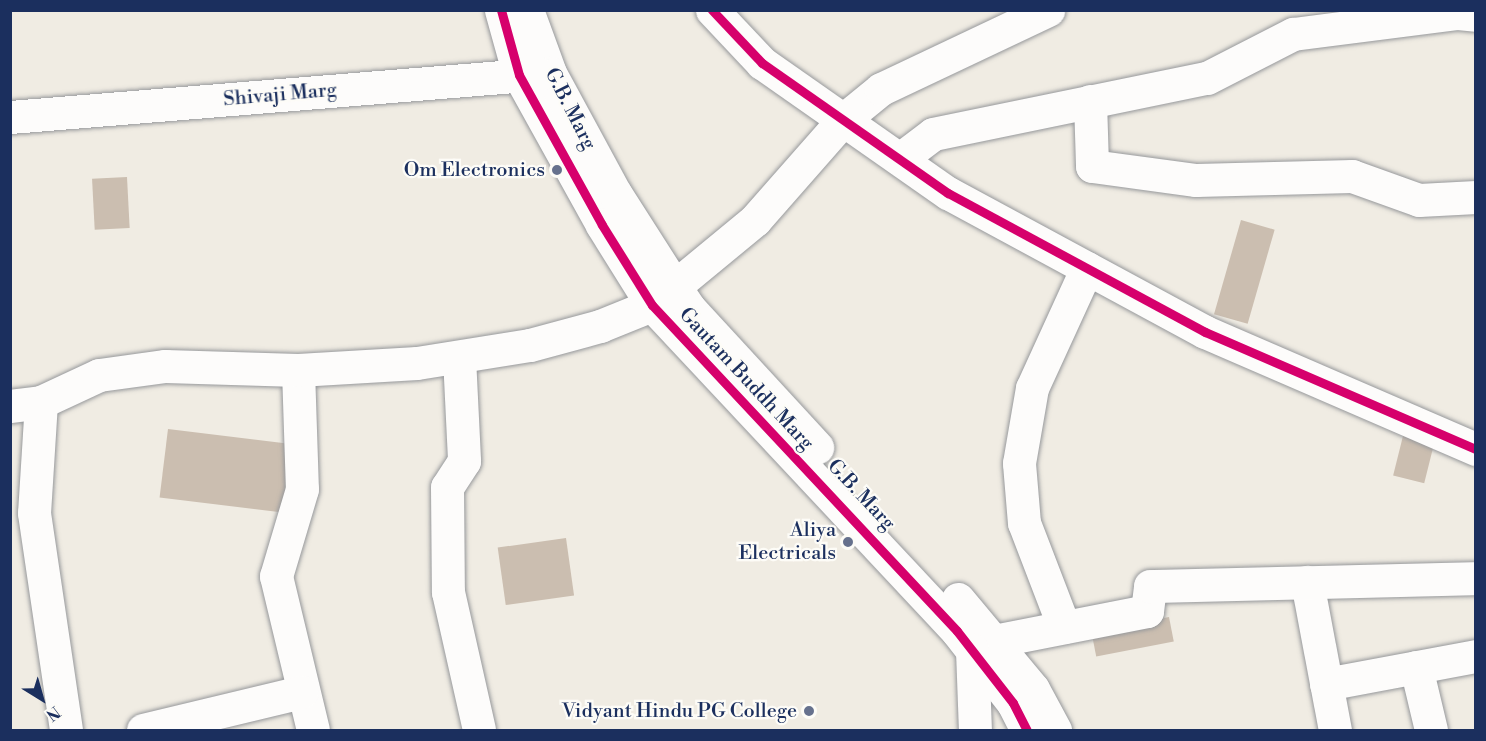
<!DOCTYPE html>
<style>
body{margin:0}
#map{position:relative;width:1486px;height:741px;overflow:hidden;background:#f0ece3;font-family:"Libre Bodoni",serif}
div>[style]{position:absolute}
.building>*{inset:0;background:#cbbeb0;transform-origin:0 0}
.roads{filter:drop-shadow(0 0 2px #96989b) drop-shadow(0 0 2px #96989b)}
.minor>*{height:33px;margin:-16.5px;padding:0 16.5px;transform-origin:16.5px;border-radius:16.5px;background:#fdfcfb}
.cycleway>*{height:9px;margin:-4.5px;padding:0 4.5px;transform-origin:4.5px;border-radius:4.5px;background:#d6006c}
.dots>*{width:16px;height:16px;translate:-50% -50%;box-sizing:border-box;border:3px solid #fdfcf7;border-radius:50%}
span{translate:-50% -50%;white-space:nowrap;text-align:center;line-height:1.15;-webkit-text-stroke:4.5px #fdfcf7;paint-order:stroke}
.street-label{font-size:20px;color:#1b2f5e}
.poi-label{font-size:20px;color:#1b2f5e}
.right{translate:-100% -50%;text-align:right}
.frame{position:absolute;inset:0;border:12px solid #1b2f5e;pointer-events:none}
.north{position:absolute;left:12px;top:669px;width:60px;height:60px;-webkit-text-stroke:4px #fdfcf7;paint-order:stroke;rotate:143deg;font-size:16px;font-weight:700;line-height:24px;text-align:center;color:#1b2f5e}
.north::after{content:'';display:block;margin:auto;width:21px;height:27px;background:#1b2f5e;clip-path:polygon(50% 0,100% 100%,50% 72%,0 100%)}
</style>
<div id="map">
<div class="building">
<i style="left:127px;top:177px;width:51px;height:35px;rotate:87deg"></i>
<i style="left:1241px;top:220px;width:35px;height:98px;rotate:16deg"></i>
<i style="left:1405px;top:428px;width:32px;height:49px;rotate:14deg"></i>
<i style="left:168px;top:429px;width:126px;height:69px;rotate:7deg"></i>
<i style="left:566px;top:538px;width:58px;height:69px;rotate:82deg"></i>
<i style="left:1169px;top:617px;width:25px;height:79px;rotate:79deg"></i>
</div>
<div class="roads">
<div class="minor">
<i style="left:501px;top:10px;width:67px;rotate:74.5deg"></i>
<i style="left:519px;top:75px;width:171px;rotate:61deg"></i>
<i style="left:602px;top:225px;width:94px;rotate:58deg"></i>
<i style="left:652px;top:305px;width:446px;rotate:46.9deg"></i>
<i style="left:957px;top:631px;width:91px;rotate:52.1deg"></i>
<i style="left:1013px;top:703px;width:30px;rotate:63deg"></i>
<i style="left:527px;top:10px;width:67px;rotate:69.9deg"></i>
<i style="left:550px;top:73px;width:136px;rotate:61.6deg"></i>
<i style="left:615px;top:193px;width:112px;rotate:57.4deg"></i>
<i style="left:675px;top:287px;width:27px;rotate:56deg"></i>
<i style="left:690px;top:309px;width:188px;rotate:47.4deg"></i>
<i style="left:712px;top:10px;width:73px;rotate:46.7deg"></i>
<i style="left:762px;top:63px;width:227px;rotate:35deg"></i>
<i style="left:948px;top:193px;width:292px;rotate:28.4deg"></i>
<i style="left:1205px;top:332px;width:295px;rotate:23.4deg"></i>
<i style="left:1090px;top:101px;width:65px;rotate:88.2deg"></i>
<i style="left:1092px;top:166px;width:105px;rotate:7.7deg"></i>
<i style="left:1196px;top:180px;width:156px;rotate:-1.5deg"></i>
<i style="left:1352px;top:176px;width:71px;rotate:19.7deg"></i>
<i style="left:1419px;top:200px;width:57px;rotate:-3deg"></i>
<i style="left:10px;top:117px;width:531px;rotate:-4.65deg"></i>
<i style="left:900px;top:159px;width:41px;rotate:-37.1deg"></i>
<i style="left:933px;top:134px;width:280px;rotate:-11.6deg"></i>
<i style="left:1207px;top:78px;width:97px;rotate:-27.1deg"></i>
<i style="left:1293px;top:34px;width:166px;rotate:-7.3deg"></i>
<i style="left:1458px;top:13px;width:18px;rotate:6deg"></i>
<i style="left:459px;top:357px;width:104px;rotate:87.2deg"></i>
<i style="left:464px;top:461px;width:31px;rotate:123deg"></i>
<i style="left:447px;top:487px;width:105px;rotate:89.5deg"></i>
<i style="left:448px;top:592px;width:141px;rotate:77.3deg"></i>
<i style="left:298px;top:370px;width:119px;rotate:88.1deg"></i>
<i style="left:302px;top:489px;width:91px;rotate:106.6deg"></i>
<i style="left:276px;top:576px;width:158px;rotate:76.5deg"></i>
<i style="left:41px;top:402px;width:111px;rotate:93.6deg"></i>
<i style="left:34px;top:513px;width:219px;rotate:81.6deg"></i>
<i style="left:10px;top:406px;width:31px;rotate:-7deg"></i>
<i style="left:41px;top:402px;width:64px;rotate:-25deg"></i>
<i style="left:99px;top:375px;width:67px;rotate:-7.8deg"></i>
<i style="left:165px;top:366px;width:133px;rotate:1.7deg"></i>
<i style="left:298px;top:370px;width:119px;rotate:-3.4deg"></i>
<i style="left:417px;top:363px;width:114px;rotate:-9.1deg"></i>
<i style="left:530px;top:345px;width:73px;rotate:-15.2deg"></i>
<i style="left:600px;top:326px;width:56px;rotate:-22deg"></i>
<i style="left:652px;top:305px;width:134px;rotate:-39.5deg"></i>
<i style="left:755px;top:220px;width:133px;rotate:-48.7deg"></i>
<i style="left:843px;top:120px;width:49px;rotate:-39.2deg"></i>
<i style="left:881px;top:89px;width:185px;rotate:-25.3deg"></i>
<i style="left:1307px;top:582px;width:151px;rotate:79.3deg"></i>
<i style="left:958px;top:599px;width:117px;rotate:50.2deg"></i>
<i style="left:1033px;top:689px;width:47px;rotate:61.8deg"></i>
<i style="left:1064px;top:627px;width:111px;rotate:-111deg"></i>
<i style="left:1024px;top:523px;width:60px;rotate:-94.8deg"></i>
<i style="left:1019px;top:463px;width:76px;rotate:-80.2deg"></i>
<i style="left:1032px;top:388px;width:132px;rotate:-65.4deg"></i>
<i style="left:994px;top:641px;width:156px;rotate:-11.1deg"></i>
<i style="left:1147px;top:611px;width:25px;rotate:-83deg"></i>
<i style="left:1150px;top:586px;width:326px;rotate:-1.4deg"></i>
<i style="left:972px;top:650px;width:80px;rotate:87.9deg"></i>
<i style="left:1416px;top:667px;width:65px;rotate:76.6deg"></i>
<i style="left:1326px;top:684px;width:153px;rotate:-10.6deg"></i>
<i style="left:143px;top:730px;width:163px;rotate:-13.5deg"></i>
</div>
</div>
<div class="cycleway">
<i style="left:501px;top:10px;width:67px;rotate:74.5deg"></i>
<i style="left:519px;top:75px;width:171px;rotate:61deg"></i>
<i style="left:602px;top:225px;width:94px;rotate:58deg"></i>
<i style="left:652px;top:305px;width:446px;rotate:46.9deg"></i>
<i style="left:957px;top:631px;width:91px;rotate:52.1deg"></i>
<i style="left:1013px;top:703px;width:30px;rotate:63deg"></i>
<i style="left:712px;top:10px;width:73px;rotate:46.7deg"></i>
<i style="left:762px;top:63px;width:227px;rotate:35deg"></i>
<i style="left:948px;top:193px;width:292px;rotate:28.4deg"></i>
<i style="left:1205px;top:332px;width:295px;rotate:23.4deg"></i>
</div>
<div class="dots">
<i style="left:557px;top:170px;background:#66718d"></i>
<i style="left:848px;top:542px;background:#66718d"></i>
<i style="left:809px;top:711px;background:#66718d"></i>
</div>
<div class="street-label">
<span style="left:280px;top:95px;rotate:-5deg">Shivaji Marg</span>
<span style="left:570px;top:109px;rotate:63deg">G.B. Marg</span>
<span style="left:746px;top:379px;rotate:47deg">Gautam Buddh Marg</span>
<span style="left:861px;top:495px;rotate:47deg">G.B. Marg</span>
</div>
<div class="poi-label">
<span class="right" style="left:545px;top:170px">Om Electronics</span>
<span class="right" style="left:836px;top:542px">Aliya<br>Electricals</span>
<span class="right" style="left:797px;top:711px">Vidyant Hindu PG College</span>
</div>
<div class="frame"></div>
<div class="north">N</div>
</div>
